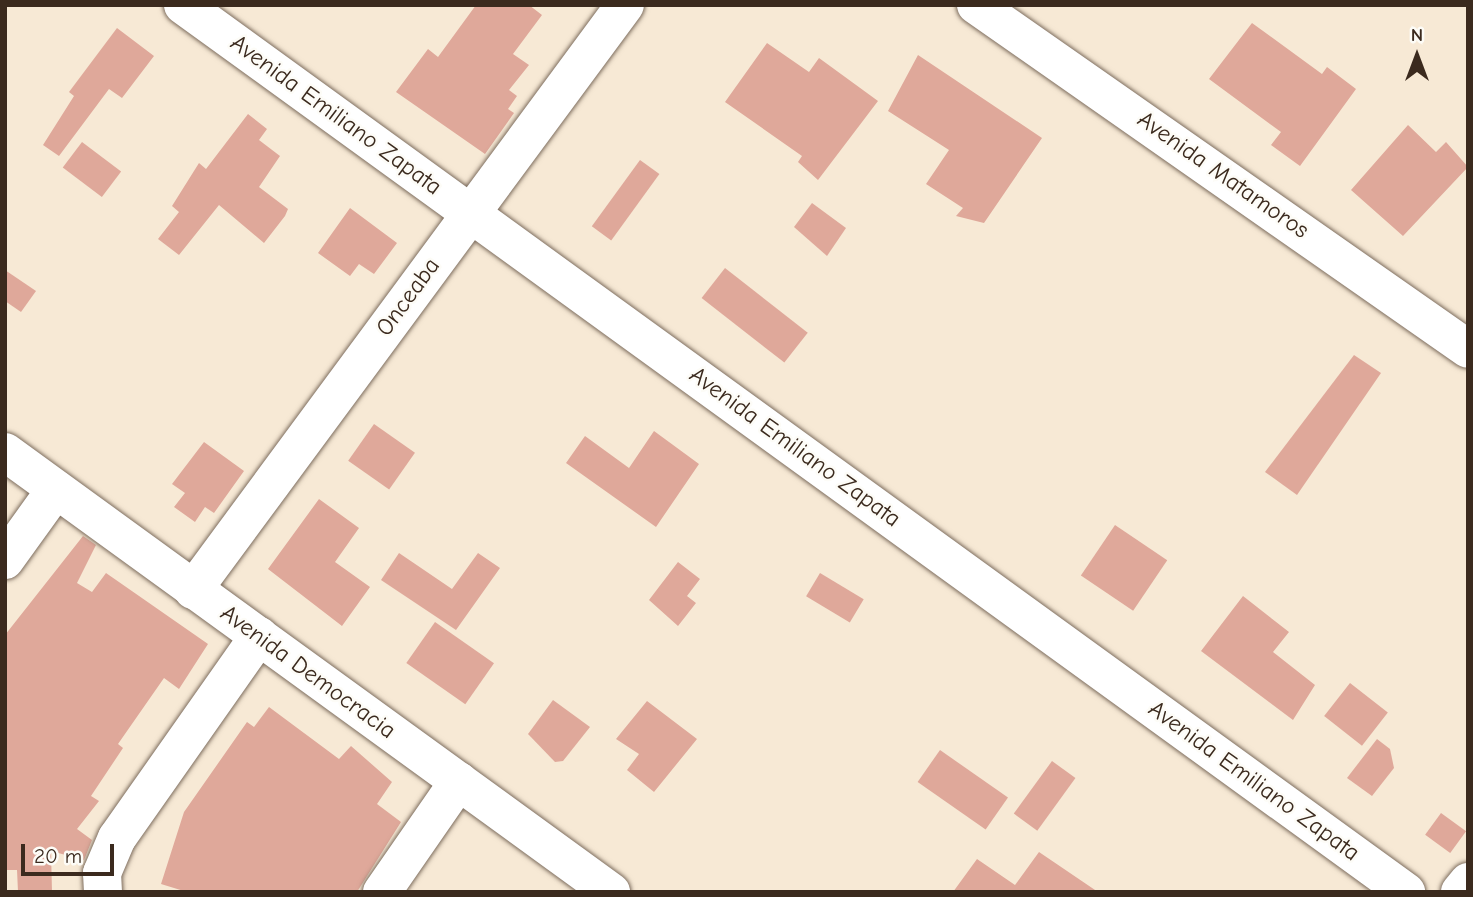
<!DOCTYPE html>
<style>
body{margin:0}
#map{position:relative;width:1473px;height:897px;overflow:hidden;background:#f7e9d5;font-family:"Comic Neue",sans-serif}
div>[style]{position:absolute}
.building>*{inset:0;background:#dfa89a;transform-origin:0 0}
.roads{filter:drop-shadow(0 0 2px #7d6d5e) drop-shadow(0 0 2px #7d6d5e)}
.minor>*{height:38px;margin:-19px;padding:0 19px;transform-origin:19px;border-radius:19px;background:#fff}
span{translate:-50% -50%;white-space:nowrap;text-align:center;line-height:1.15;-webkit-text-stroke:5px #fdfcf7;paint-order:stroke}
.street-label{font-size:24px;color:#3b2a1e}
.frame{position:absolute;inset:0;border:7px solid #3b2a1e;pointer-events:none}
.north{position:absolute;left:1382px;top:21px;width:70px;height:70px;-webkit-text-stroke:5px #fdfcf7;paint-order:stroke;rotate:0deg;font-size:19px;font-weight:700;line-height:28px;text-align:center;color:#3b2a1e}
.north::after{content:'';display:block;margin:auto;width:24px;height:32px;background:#3b2a1e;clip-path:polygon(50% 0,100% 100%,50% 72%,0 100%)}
.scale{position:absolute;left:21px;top:844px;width:93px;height:32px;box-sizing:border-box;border:4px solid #3b2a1e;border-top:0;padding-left:9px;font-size:21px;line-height:24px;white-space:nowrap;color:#3b2a1e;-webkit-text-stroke:5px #fdfcf7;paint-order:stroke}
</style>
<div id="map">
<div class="building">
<i style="clip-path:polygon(476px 5px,529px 5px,542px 15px,513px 54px,529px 65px,509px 90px,517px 96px,508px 109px,514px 113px,485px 154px,396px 92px,428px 49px,438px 57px)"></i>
<i style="clip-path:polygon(1252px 23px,1322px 74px,1327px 67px,1356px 89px,1300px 166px,1271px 145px,1281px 132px,1209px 79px)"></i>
<i style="clip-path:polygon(117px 28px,154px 56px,122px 98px,109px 89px,59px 156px,43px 145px,74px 96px,69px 92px)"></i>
<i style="clip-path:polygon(767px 43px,809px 72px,819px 58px,878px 101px,818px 180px,798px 162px,802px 156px,725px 102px)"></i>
<i style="clip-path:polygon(918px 55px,1042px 138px,984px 223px,956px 216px,963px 208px,926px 184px,949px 150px,888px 111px)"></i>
<i style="clip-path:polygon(248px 114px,267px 129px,259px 140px,280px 156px,259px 187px,288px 209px,285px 216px,264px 243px,219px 205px,179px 255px,158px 239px,179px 212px,172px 206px,199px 163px,206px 169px)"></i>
<i style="clip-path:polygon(1408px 125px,1436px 152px,1446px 142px,1468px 167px,1403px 236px,1351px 190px)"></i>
<i style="left:82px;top:142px;width:49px;height:32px;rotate:37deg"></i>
<i style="left:640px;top:160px;width:24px;height:82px;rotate:36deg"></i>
<i style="clip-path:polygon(812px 203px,846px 228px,827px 256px,794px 227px)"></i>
<i style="clip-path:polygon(350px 208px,397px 243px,374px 274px,359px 264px,350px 276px,318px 253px)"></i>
<i style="left:725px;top:268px;width:105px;height:38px;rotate:38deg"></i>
<i style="clip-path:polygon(5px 270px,36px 291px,21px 312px,5px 301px)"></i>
<i style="clip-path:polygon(1354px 355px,1381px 373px,1297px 495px,1265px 472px)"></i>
<i style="left:374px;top:424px;width:50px;height:45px;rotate:35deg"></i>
<i style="clip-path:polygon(654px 431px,699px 464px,656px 527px,566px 463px,585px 436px,629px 468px)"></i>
<i style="clip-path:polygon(204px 442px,244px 471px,214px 513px,205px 507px,195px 522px,174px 507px,185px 493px,172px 484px)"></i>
<i style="clip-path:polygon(319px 499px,359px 528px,335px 562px,370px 587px,342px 626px,268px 569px)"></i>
<i style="left:1115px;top:525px;width:63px;height:61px;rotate:34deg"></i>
<i style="clip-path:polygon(83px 536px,96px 545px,77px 583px,92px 592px,106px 573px,208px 644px,179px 689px,164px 678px,118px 744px,123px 748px,91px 796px,99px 801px,77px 829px,92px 840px,84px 860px,51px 851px,52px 892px,18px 892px,17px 870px,5px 870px,5px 635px)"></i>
<i style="clip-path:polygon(399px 553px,452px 589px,478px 553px,500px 568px,456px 630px,381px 580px)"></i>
<i style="clip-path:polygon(678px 562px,700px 579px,687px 596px,696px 603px,678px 626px,649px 600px)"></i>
<i style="left:820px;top:573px;width:51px;height:27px;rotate:31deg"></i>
<i style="clip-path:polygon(1243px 596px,1289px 632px,1273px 652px,1315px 685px,1293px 720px,1201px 651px)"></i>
<i style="left:435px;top:622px;width:72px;height:50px;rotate:35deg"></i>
<i style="left:1350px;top:683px;width:48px;height:42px;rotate:38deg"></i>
<i style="clip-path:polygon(553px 700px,590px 727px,563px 761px,555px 762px,528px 734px)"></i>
<i style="clip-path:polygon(647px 701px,697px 739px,654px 792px,627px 770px,639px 754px,616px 739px)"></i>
<i style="clip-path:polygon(269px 707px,339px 759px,351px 746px,392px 782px,377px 804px,401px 822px,357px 892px,187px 892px,161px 884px,184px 812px,247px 722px,254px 727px)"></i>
<i style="clip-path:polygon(1377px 739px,1390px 749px,1394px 768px,1372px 796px,1347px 778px)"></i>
<i style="left:940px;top:750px;width:83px;height:39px;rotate:35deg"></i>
<i style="left:1052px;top:761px;width:29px;height:65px;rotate:36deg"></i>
<i style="left:1441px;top:813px;width:31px;height:27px;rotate:36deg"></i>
<i style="clip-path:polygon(1039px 852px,1098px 892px,953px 892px,977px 859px,1015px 885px)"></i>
</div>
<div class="roads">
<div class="minor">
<i style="left:183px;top:5px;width:1511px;rotate:35.95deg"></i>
<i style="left:976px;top:5px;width:600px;rotate:34.96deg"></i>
<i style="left:5px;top:452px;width:749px;rotate:35.98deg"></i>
<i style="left:5px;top:560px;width:87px;rotate:-54.3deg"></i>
<i style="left:193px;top:590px;width:727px;rotate:-53.56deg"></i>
<i style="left:103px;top:892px;width:19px;rotate:-93deg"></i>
<i style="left:102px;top:873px;width:38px;rotate:-67deg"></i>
<i style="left:117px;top:838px;width:247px;rotate:-54.9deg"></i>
<i style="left:382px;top:892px;width:135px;rotate:-55.3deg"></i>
<i style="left:1460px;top:892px;width:13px;rotate:-51deg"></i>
</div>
</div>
<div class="street-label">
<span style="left:336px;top:115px;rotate:36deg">Avenida Emiliano Zapata</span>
<span style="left:1223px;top:175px;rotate:35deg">Avenida Matamoros</span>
<span style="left:408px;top:297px;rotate:-54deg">Onceaba</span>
<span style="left:795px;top:447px;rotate:36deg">Avenida Emiliano Zapata</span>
<span style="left:308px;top:672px;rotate:36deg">Avenida Democracia</span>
<span style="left:1254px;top:781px;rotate:36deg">Avenida Emiliano Zapata</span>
</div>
<div class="frame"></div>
<div class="north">N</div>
<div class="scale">20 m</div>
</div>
